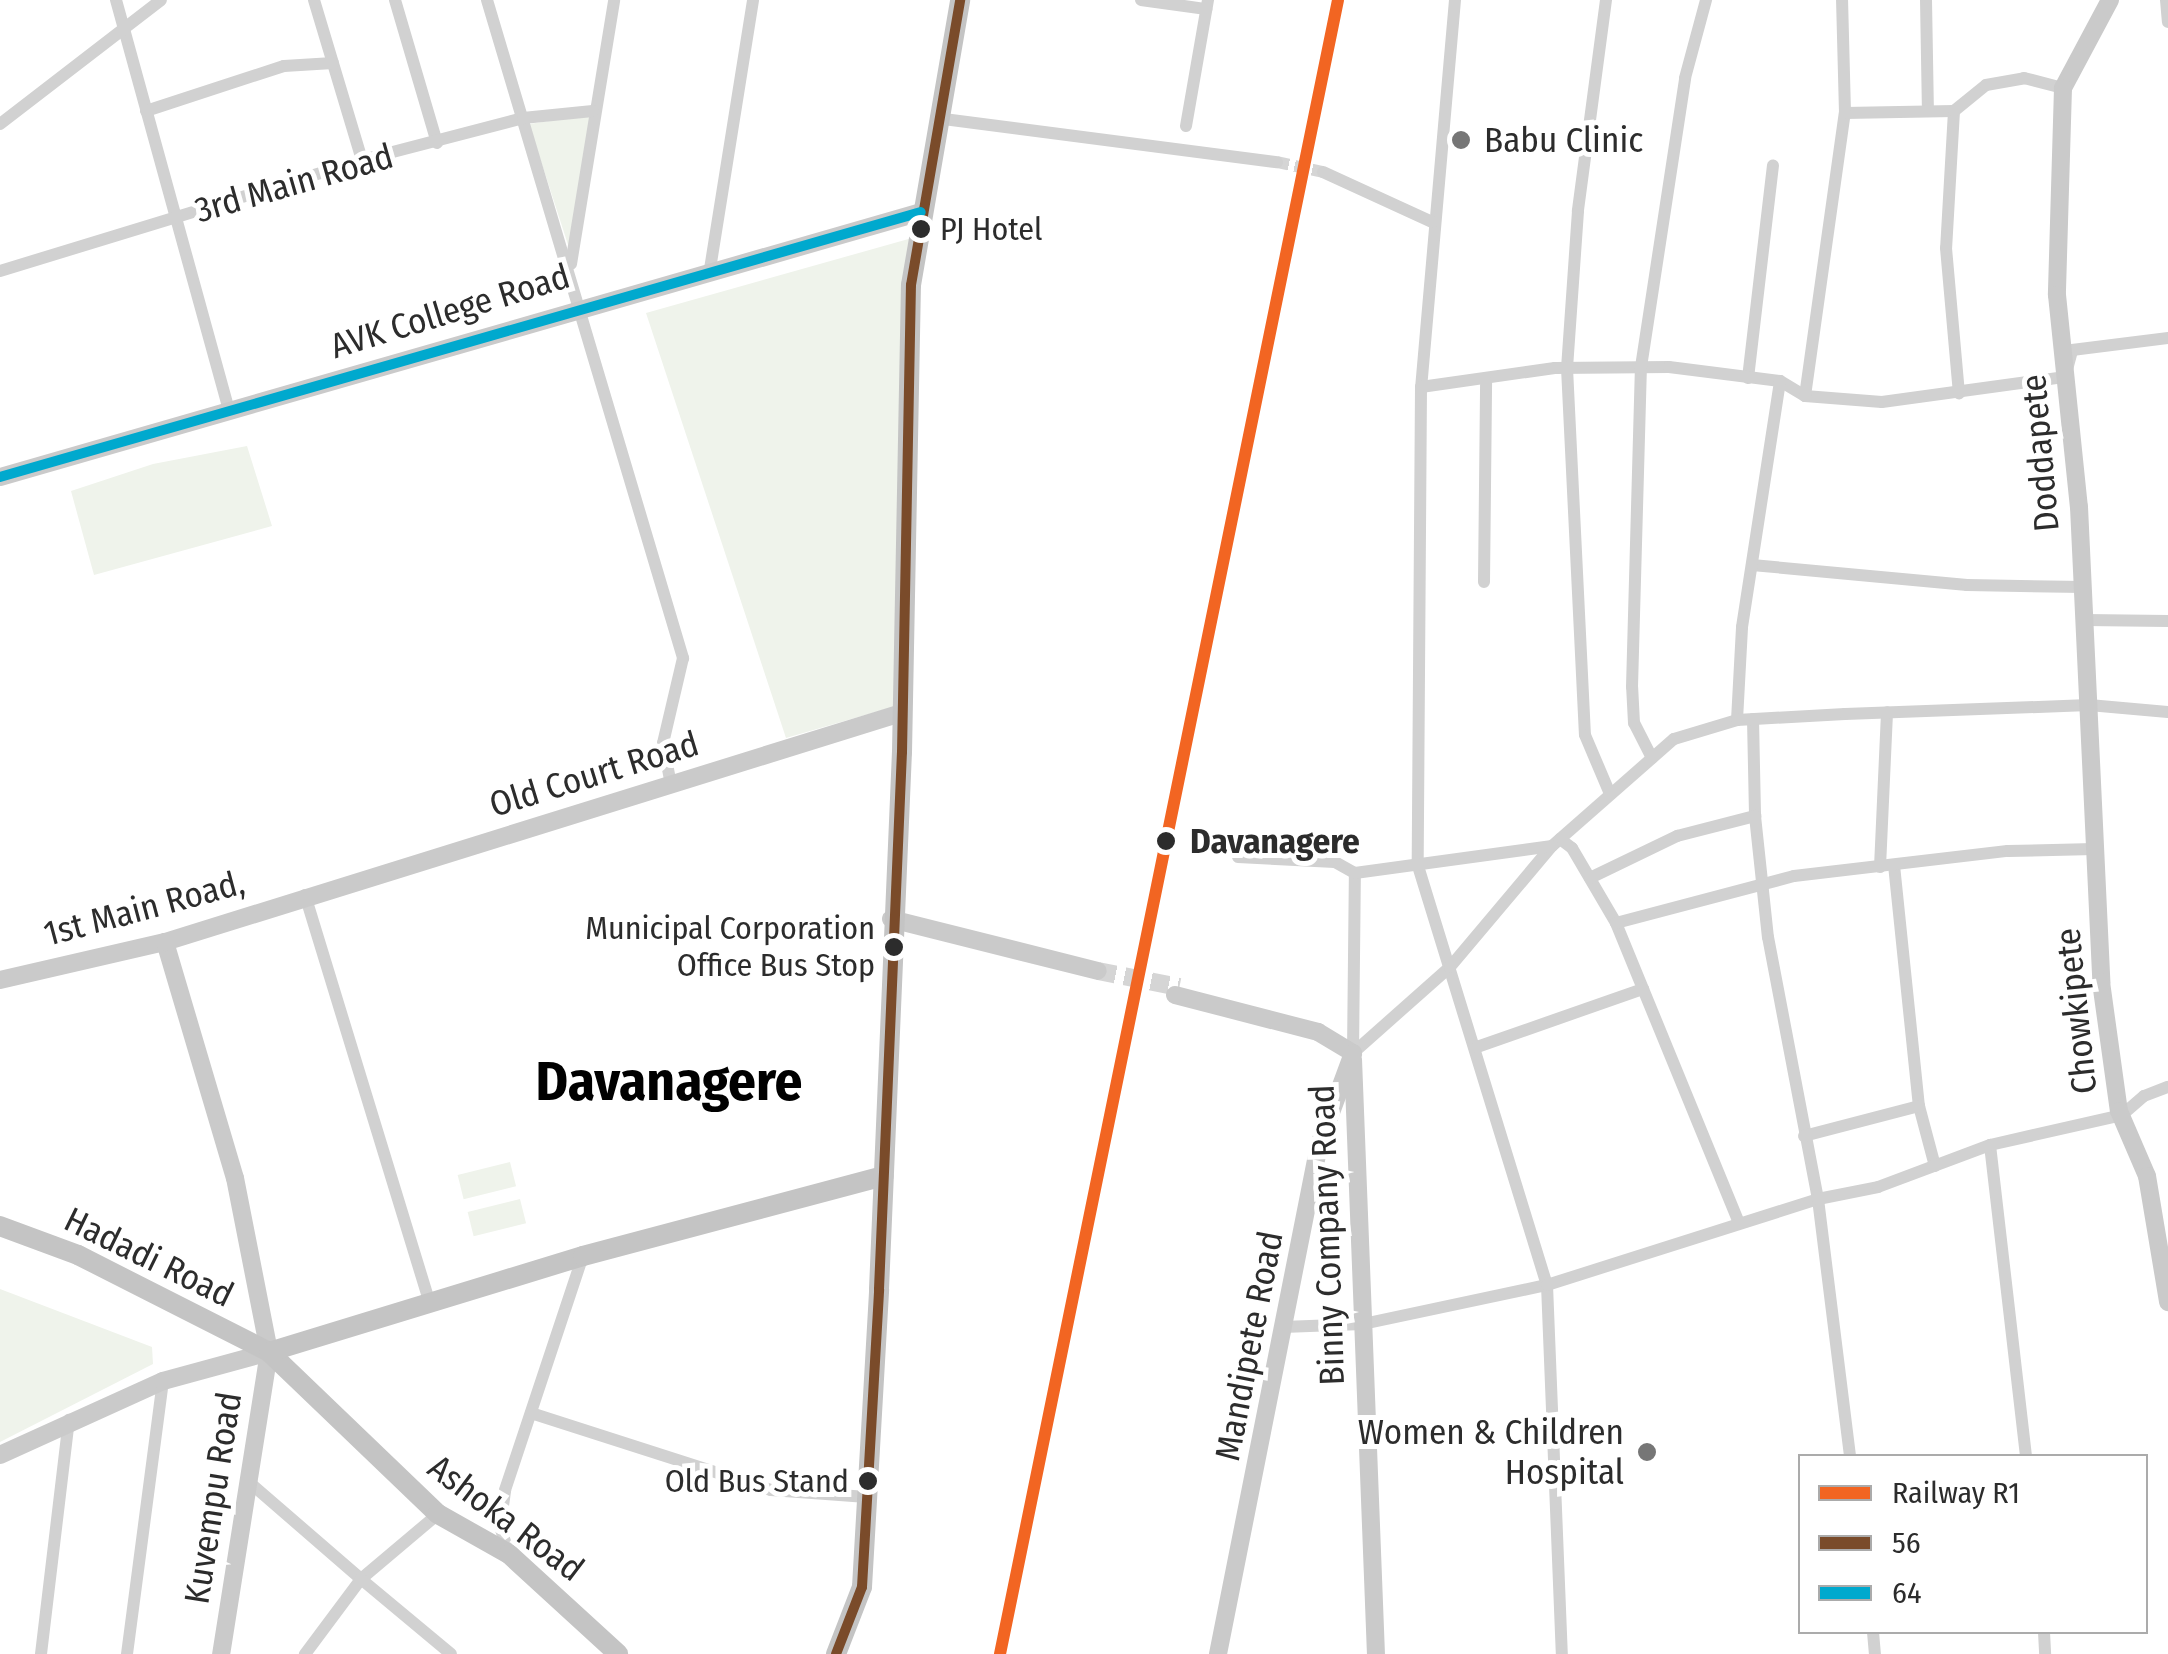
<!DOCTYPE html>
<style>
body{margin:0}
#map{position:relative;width:2168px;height:1654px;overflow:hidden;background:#fff;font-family:"Fira Sans Condensed",sans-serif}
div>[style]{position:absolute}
.green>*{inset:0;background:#eff3eb;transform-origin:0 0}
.street-tunnel>*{height:12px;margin-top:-6px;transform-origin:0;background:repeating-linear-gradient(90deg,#d5d5d5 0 12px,transparent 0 18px)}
.secondary-tunnel>*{height:18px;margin-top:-9px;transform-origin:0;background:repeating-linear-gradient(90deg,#d5d5d5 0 18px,transparent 0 27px)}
.street>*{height:12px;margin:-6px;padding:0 6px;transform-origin:6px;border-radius:6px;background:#d1d1d1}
.secondary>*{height:18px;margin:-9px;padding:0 9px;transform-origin:9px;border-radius:9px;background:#cacaca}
.primary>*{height:20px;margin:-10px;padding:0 10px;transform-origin:10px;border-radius:10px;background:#c4c4c4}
.rail>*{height:8px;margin-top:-4px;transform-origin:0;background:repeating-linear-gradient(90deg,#fff 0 11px,#b8b8b8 0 22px);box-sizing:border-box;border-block:2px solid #b8b8b8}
.bus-1>*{height:10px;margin:-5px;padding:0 5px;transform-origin:5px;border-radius:5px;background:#7a4b2a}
.bus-2>*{height:10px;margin:-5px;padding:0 5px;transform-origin:5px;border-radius:5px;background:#00a9ce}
.rail-1>*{height:12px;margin:-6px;padding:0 6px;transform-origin:6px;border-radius:6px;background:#f26522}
.dots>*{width:28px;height:28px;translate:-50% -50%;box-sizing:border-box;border:5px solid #fff;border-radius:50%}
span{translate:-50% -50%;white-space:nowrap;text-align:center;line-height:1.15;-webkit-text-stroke:10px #fff;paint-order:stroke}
.bus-label{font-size:32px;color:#2c2c2c}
.left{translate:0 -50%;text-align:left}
.right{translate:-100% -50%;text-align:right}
.poi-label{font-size:35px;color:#2c2c2c}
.street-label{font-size:35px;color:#2c2c2c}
.stop-label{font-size:35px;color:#2c2c2c;font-weight:700}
.town-label{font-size:55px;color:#000;font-weight:700}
.legend{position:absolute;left:1798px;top:1454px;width:350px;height:180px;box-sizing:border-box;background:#fff;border:2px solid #ababab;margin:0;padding:12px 18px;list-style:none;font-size:30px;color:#2c2c2c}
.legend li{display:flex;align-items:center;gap:20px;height:50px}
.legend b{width:50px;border:2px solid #ababab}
</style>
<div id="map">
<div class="green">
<i style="clip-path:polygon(590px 115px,570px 251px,529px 124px)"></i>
<i style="clip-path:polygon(912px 238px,896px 706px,786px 738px,646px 313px)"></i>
<i style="clip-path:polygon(247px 446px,272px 526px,94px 575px,71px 491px,153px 464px)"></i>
<i style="left:510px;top:1162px;width:25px;height:54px;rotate:76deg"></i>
<i style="left:520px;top:1199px;width:25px;height:54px;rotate:76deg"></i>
<i style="clip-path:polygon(0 1289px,152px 1347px,153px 1364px,0 1442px)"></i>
</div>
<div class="street-tunnel">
<i style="left:1277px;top:162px;width:47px;rotate:12.3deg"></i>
</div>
<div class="secondary-tunnel">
<i style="left:1098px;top:971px;width:83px;rotate:11.2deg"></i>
</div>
<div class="street">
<i style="left:116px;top:0;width:425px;rotate:74.6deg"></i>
<i style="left:314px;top:0;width:167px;rotate:73.3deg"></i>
<i style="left:395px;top:0;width:149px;rotate:73.6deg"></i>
<i style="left:487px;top:0;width:687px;rotate:73.41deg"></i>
<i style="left:683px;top:658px;width:87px;rotate:103.2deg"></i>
<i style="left:663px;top:743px;width:43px;rotate:79.2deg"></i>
<i style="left:1141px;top:0;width:66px;rotate:7.9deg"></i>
<i style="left:1455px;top:0;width:388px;rotate:95deg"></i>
<i style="left:1421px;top:387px;width:479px;rotate:90.4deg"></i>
<i style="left:1418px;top:866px;width:438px;rotate:72.9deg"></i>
<i style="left:1547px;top:1285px;width:369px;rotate:87.7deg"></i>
<i style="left:1606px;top:0;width:213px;rotate:97.6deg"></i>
<i style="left:1578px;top:211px;width:157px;rotate:94deg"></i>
<i style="left:1567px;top:368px;width:367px;rotate:87.2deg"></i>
<i style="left:1585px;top:735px;width:64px;rotate:67deg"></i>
<i style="left:1926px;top:0;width:111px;rotate:89deg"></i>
<i style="left:2166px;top:0;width:22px;rotate:85deg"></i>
<i style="left:146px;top:111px;width:145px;rotate:-18.1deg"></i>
<i style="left:284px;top:66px;width:49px;rotate:-3.5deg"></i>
<i style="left:1954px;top:111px;width:137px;rotate:93.3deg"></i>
<i style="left:1946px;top:248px;width:146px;rotate:84.9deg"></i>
<i style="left:1845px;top:113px;width:109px;rotate:-1.1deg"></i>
<i style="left:1954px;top:111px;width:41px;rotate:-39.1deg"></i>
<i style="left:1986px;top:85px;width:39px;rotate:-10deg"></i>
<i style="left:2024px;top:78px;width:40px;rotate:14.4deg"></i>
<i style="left:936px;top:118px;width:344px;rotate:7.4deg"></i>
<i style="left:0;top:124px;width:203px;rotate:-37.6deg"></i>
<i style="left:1186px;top:126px;width:128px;rotate:-80.1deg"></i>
<i style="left:1323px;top:172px;width:120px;rotate:24.6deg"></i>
<i style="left:571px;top:264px;width:267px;rotate:-80.7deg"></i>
<i style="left:710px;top:269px;width:272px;rotate:-80.9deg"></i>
<i style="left:0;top:271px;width:379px;rotate:-17deg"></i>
<i style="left:362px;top:160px;width:166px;rotate:-14.6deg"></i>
<i style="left:523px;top:118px;width:70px;rotate:-5.7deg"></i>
<i style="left:1748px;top:378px;width:214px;rotate:-83.3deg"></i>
<i style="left:1421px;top:387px;width:135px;rotate:-8.1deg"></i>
<i style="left:1555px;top:368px;width:114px;rotate:-0.5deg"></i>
<i style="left:1669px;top:367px;width:112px;rotate:7.2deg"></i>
<i style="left:1780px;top:381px;width:29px;rotate:31deg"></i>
<i style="left:1805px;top:396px;width:77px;rotate:4.5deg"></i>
<i style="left:1882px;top:402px;width:185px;rotate:-7.8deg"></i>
<i style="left:2065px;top:377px;width:28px;rotate:-75deg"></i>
<i style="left:2072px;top:350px;width:97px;rotate:-7.1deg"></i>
<i style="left:1805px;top:396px;width:286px;rotate:-82deg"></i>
<i style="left:1845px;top:113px;width:113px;rotate:-91.5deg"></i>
<i style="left:1752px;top:565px;width:216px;rotate:5.3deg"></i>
<i style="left:1967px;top:585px;width:116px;rotate:1deg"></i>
<i style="left:1484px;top:582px;width:200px;rotate:-89.4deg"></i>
<i style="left:2085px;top:620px;width:83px;rotate:0.7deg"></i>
<i style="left:1753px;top:719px;width:97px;rotate:88.8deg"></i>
<i style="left:1755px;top:816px;width:122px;rotate:83.9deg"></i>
<i style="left:1768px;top:937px;width:267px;rotate:79.2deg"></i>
<i style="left:1818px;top:1199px;width:259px;rotate:82.9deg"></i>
<i style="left:1737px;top:720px;width:93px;rotate:-86.9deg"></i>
<i style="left:1742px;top:627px;width:249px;rotate:-81.2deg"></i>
<i style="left:1652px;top:758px;width:39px;rotate:-117deg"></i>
<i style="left:1634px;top:723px;width:36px;rotate:-93deg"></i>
<i style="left:1632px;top:687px;width:320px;rotate:-88.4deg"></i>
<i style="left:1641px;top:367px;width:292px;rotate:-81.3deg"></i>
<i style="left:1685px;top:78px;width:81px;rotate:-74.9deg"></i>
<i style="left:1560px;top:839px;width:15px;rotate:37deg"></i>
<i style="left:1572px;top:848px;width:87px;rotate:59.6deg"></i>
<i style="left:1616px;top:923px;width:324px;rotate:67.7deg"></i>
<i style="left:1238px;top:857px;width:97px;rotate:3deg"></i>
<i style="left:1335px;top:862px;width:23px;rotate:29deg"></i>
<i style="left:1894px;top:865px;width:242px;rotate:84.1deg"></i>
<i style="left:1919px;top:1106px;width:62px;rotate:75.1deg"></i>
<i style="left:1880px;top:867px;width:155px;rotate:-87.4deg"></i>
<i style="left:1590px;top:878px;width:97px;rotate:-25.8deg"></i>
<i style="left:1677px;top:836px;width:81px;rotate:-14.4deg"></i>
<i style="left:305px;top:895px;width:427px;rotate:73deg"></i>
<i style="left:1616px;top:923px;width:184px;rotate:-14.8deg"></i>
<i style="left:1794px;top:876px;width:215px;rotate:-6.7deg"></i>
<i style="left:2008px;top:851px;width:86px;rotate:-1.3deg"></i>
<i style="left:1477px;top:1047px;width:176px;rotate:-19.3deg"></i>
<i style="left:1353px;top:1053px;width:130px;rotate:-41.6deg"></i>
<i style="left:1450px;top:967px;width:158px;rotate:-49.9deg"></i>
<i style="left:1552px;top:846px;width:162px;rotate:-41.3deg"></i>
<i style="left:1674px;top:739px;width:66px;rotate:-16.8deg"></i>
<i style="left:1737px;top:720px;width:108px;rotate:-3.2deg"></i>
<i style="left:1845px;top:714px;width:244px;rotate:-2.1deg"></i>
<i style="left:2089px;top:705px;width:79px;rotate:5.1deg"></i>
<i style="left:1353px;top:1053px;width:180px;rotate:-89.4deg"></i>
<i style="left:1355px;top:873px;width:199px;rotate:-7.8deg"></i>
<i style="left:1804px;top:1136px;width:119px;rotate:-14.6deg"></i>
<i style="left:1990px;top:1145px;width:313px;rotate:83.4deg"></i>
<i style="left:1283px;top:1327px;width:80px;rotate:-2.1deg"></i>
<i style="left:1363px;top:1324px;width:188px;rotate:-12deg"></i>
<i style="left:1547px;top:1285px;width:284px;rotate:-17.6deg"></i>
<i style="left:1818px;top:1199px;width:61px;rotate:-11.3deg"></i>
<i style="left:1878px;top:1187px;width:120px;rotate:-20.6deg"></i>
<i style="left:1990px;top:1145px;width:135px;rotate:-12.8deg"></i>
<i style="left:2122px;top:1115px;width:29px;rotate:-41deg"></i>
<i style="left:2144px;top:1096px;width:26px;rotate:-21deg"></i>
<i style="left:531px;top:1413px;width:252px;rotate:17.8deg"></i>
<i style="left:771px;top:1490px;width:96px;rotate:4.2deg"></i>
<i style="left:249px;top:1482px;width:148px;rotate:40.9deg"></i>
<i style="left:361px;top:1579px;width:94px;rotate:126.7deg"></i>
<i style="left:438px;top:1514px;width:101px;rotate:139.8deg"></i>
<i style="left:361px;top:1579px;width:117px;rotate:39.8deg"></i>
<i style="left:509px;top:1553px;width:28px;rotate:-109deg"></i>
<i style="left:500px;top:1527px;width:37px;rotate:-82deg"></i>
<i style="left:505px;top:1490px;width:247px;rotate:-71.6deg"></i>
<i style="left:1873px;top:1632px;width:22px;rotate:85deg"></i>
<i style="left:2044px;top:1632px;width:22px;rotate:87deg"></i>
<i style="left:41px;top:1654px;width:236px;rotate:-83.2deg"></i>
<i style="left:127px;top:1654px;width:275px;rotate:-82.5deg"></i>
</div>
<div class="secondary">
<i style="left:2110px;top:0;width:100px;rotate:118.1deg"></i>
<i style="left:2063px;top:88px;width:207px;rotate:91.7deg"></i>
<i style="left:2057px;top:295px;width:213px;rotate:84.1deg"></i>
<i style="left:2079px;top:507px;width:476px;rotate:87.3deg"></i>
<i style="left:2101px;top:982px;width:130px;rotate:82.1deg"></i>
<i style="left:2119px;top:1111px;width:71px;rotate:66.7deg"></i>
<i style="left:2147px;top:1176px;width:128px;rotate:80.5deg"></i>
<i style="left:0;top:477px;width:958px;rotate:-16.05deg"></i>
<i style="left:891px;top:919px;width:213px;rotate:14.1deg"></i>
<i style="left:165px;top:942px;width:246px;rotate:73.5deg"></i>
<i style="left:235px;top:1178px;width:177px;rotate:78.9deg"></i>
<i style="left:269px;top:1352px;width:306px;rotate:99deg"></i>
<i style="left:0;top:980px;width:169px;rotate:-13deg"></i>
<i style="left:165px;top:942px;width:771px;rotate:-17.28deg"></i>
<i style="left:1175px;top:995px;width:148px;rotate:14.5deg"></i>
<i style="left:1318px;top:1032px;width:41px;rotate:31deg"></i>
<i style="left:1353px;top:1059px;width:595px;rotate:87.79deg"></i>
<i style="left:0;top:1455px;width:179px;rotate:-24.4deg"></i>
<i style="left:163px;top:1381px;width:110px;rotate:-15.3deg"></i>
<i style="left:1218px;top:1654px;width:519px;rotate:-78.78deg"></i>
<i style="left:1319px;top:1145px;width:98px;rotate:-69.7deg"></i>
</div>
<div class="primary">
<i style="left:0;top:1226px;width:83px;rotate:20.4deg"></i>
<i style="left:78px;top:1255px;width:214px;rotate:26.9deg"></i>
<i style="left:269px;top:1352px;width:234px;rotate:43.8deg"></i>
<i style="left:438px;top:1514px;width:81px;rotate:29.4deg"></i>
<i style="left:509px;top:1554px;width:148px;rotate:42.5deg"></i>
<i style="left:269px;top:1352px;width:328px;rotate:-17deg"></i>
<i style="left:583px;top:1256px;width:311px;rotate:-14.9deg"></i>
<i style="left:836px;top:1654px;width:72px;rotate:-68.8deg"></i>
<i style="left:862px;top:1587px;width:298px;rotate:-86.7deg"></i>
<i style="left:879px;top:1289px;width:537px;rotate:-87.55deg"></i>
<i style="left:902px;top:752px;width:467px;rotate:-88.9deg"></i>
<i style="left:911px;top:285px;width:289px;rotate:-80.2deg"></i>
</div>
<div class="rail">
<i style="left:1000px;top:1654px;width:1688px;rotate:-78.45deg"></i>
</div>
<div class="bus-1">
<i style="left:836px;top:1654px;width:72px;rotate:-68.8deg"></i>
<i style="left:862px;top:1587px;width:298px;rotate:-86.7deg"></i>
<i style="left:879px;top:1289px;width:537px;rotate:-87.55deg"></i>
<i style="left:902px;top:752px;width:467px;rotate:-88.9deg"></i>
<i style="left:911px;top:285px;width:289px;rotate:-80.2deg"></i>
</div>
<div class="bus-2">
<i style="left:0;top:477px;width:958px;rotate:-16.05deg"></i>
</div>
<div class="rail-1">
<i style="left:1000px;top:1654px;width:1688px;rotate:-78.45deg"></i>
</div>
<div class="dots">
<i style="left:1461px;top:140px;background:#767676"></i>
<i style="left:921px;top:229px;background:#2c2c2c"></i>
<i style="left:1166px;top:841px;background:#2c2c2c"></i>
<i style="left:894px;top:947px;background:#2c2c2c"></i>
<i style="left:1647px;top:1452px;background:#767676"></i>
<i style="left:868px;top:1481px;background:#2c2c2c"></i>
</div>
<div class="bus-label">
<span class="left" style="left:940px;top:229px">PJ Hotel</span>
<span class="right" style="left:875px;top:947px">Municipal Corporation<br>Office Bus Stop</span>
<span class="right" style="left:849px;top:1481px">Old Bus Stand</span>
</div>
<div class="poi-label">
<span class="left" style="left:1484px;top:140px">Babu Clinic</span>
<span class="right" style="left:1624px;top:1452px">Women &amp; Children<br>Hospital</span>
</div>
<div class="street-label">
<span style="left:294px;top:183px;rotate:-16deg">3rd Main Road</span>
<span style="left:450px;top:311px;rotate:-17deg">AVK College Road</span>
<span style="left:2040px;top:453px;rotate:-95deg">Doddapete</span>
<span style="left:594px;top:774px;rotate:-17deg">Old Court Road</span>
<span style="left:144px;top:908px;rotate:-15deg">1st Main Road,</span>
<span style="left:2076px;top:1011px;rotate:-96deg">Chowkipete</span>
<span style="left:1327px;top:1235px;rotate:-92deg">Binny Company Road</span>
<span style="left:149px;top:1257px;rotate:26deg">Hadadi Road</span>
<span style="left:1249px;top:1346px;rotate:-79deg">Mandipete Road</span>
<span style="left:213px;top:1498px;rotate:-81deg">Kuvempu Road</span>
<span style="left:506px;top:1518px;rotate:37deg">Ashoka Road</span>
</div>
<div class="stop-label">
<span class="left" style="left:1190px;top:841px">Davanagere</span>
</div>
<div class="town-label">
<span style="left:669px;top:1083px">Davanagere</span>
</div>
<ul class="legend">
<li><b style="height:12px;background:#f26522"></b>Railway R1</li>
<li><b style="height:12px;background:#7a4b2a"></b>56</li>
<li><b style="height:12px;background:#00a9ce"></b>64</li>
</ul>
</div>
